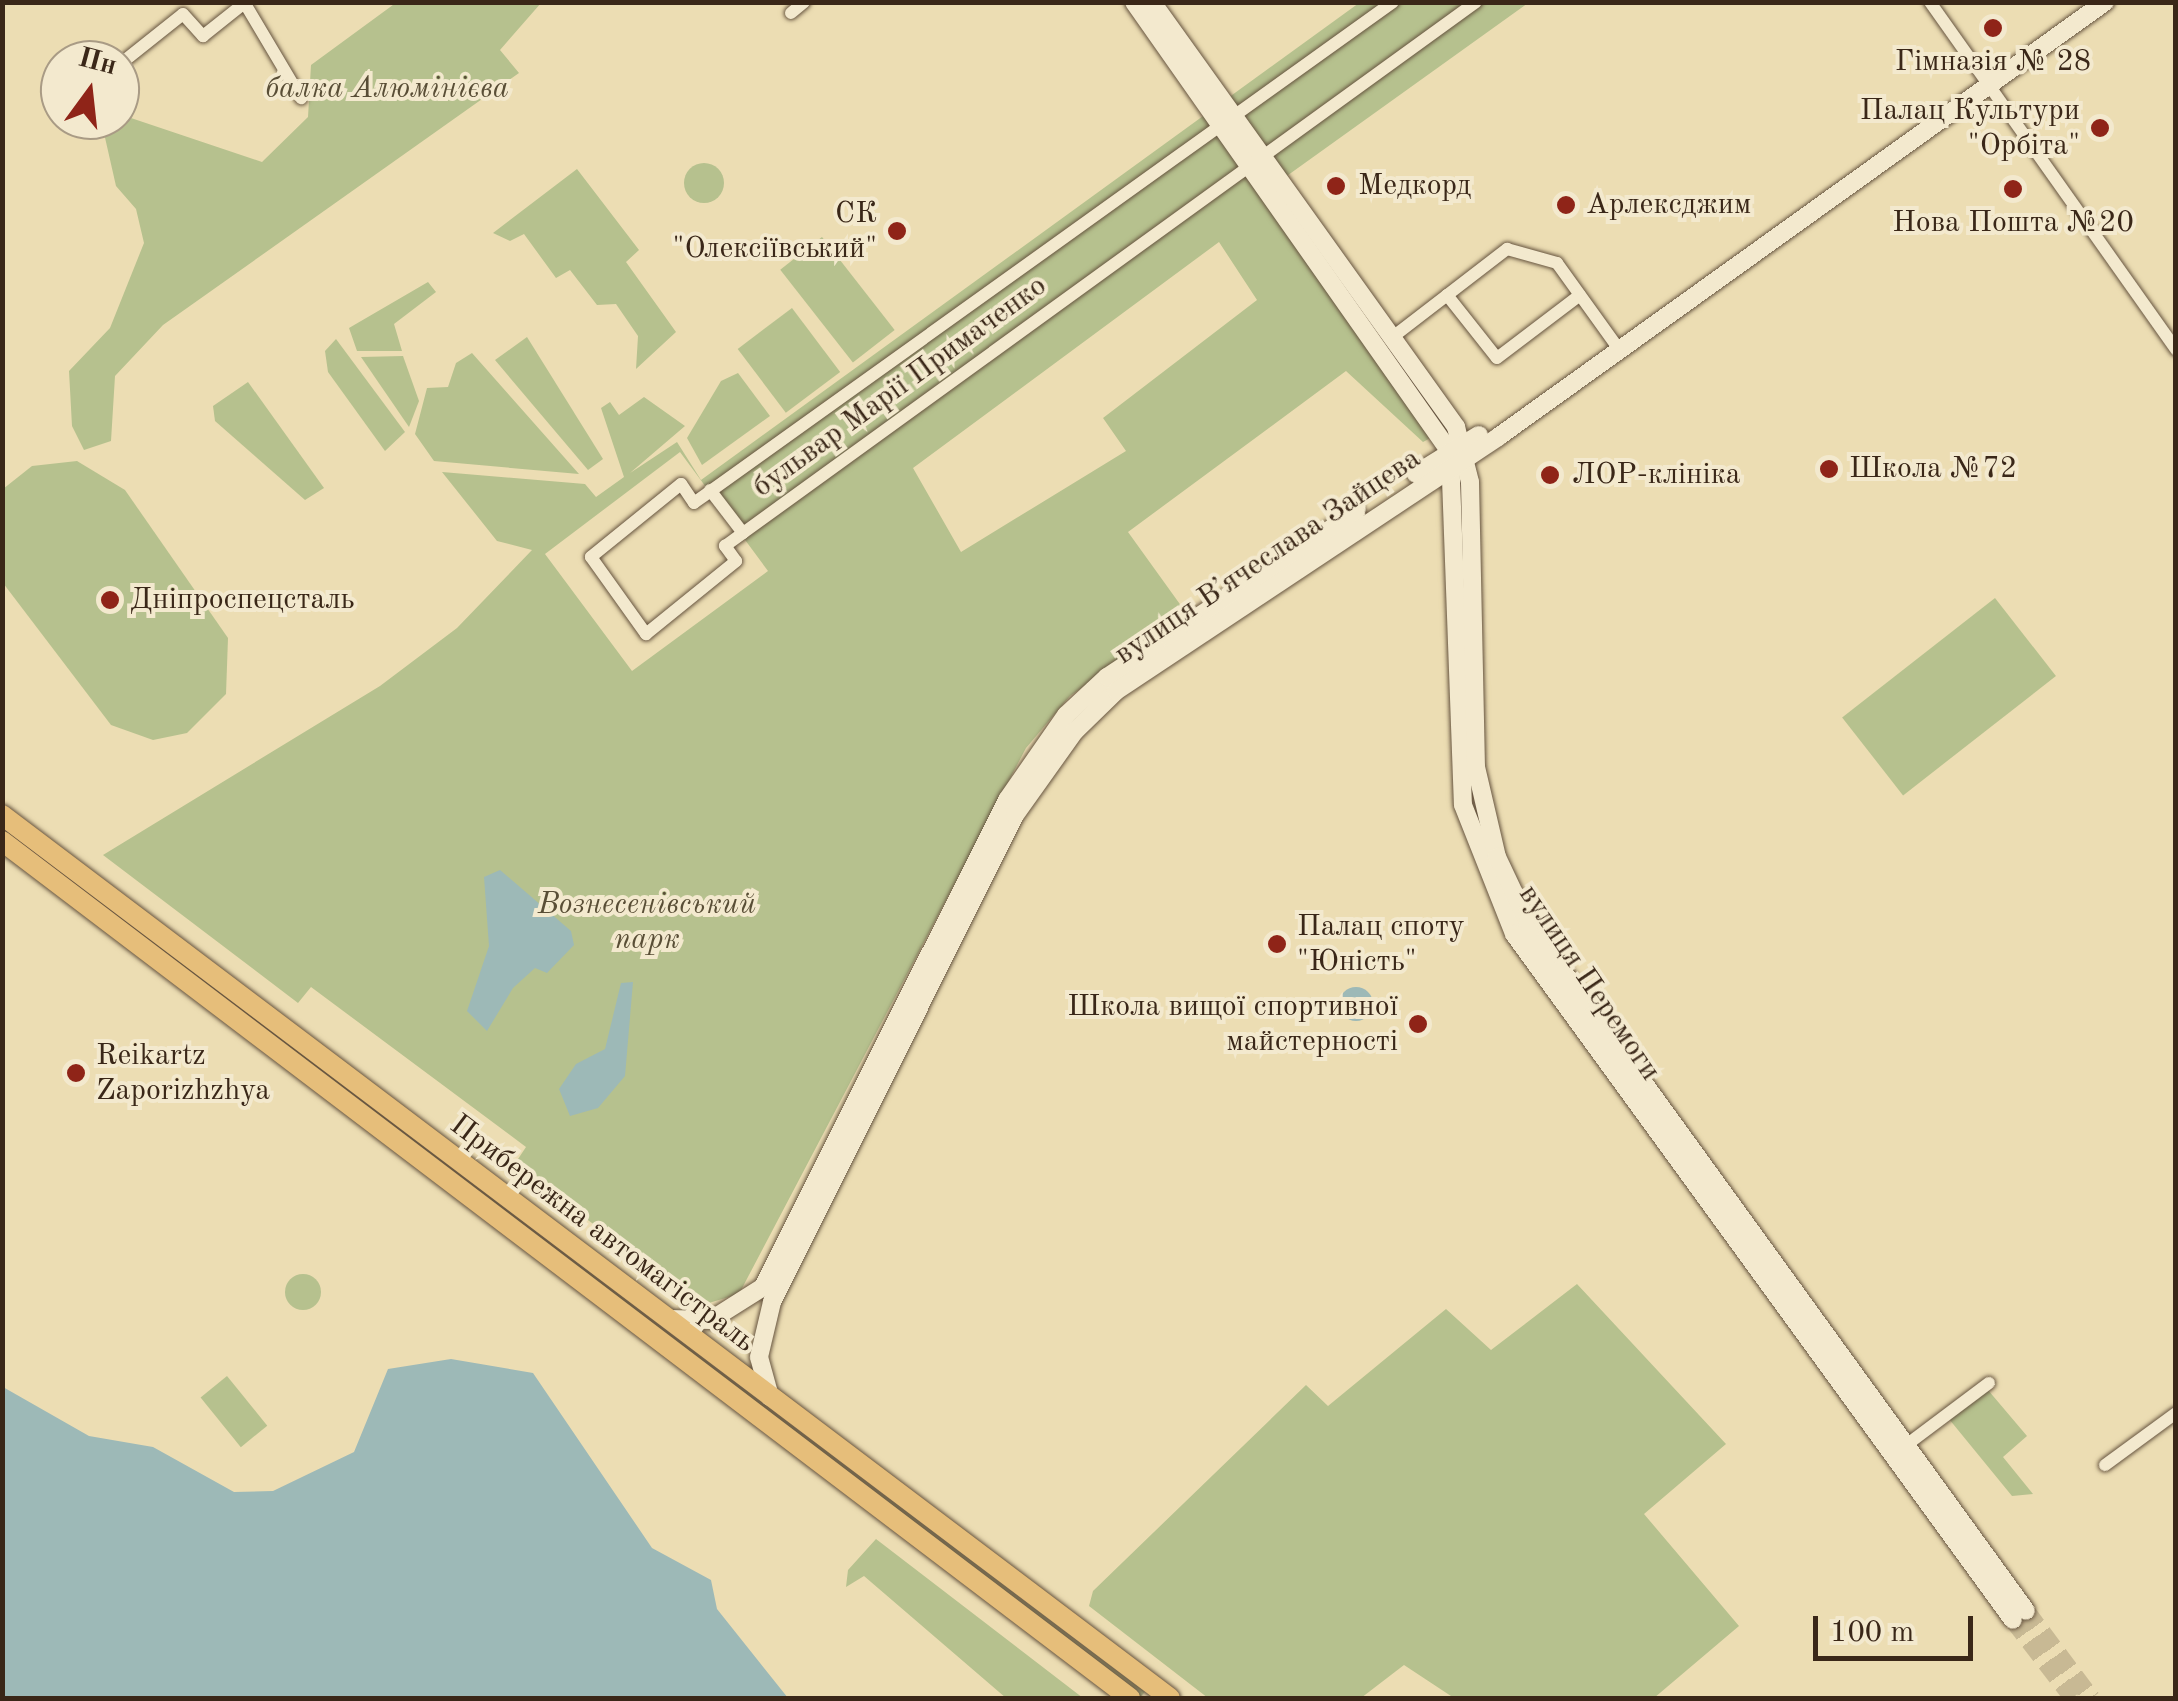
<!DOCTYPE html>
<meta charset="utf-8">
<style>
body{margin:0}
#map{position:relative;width:2178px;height:1701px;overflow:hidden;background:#ecddb3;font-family:"Old Standard TT",serif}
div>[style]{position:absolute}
.green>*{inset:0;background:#b6c18e;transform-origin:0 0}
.round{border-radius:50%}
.water>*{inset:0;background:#9db9b7}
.secondary-tunnel>*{height:18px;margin-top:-9px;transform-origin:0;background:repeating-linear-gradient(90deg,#c8b994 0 18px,transparent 0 27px)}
.roads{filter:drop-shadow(0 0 2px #66543f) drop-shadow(0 0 2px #66543f)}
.street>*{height:12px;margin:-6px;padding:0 6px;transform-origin:6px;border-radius:6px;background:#f3e9ce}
.secondary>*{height:18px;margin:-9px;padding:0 9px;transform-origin:9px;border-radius:9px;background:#f3e9ce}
.primary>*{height:20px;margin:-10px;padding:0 10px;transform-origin:10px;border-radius:10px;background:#e6be7a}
.dots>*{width:28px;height:28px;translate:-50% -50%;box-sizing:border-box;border:5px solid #f3e9ce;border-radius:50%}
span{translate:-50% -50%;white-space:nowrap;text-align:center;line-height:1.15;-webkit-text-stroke:8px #f3e9ce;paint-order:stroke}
.poi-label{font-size:30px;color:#3a2718}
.right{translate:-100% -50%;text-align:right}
.left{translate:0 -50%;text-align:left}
.park-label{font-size:30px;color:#594e36;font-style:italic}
.street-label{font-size:30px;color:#3a2718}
.frame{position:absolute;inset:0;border:5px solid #3a2718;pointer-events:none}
.north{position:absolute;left:40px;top:40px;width:100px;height:100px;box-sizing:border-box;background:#f3e9ce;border:2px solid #a99b85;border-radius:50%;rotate:15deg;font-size:28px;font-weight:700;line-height:40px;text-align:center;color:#3a2718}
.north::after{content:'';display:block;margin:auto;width:35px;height:45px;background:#8f2418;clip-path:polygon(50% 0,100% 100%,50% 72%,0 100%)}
.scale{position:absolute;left:1813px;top:1616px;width:160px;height:45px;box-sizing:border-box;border:5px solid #3a2718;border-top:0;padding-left:12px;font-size:30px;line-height:35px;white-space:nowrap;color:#3a2718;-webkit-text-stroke:8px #f3e9ce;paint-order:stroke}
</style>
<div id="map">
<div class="green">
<i style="clip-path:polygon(397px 2px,541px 3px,500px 50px,519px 73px,163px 325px,115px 376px,111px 441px,84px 450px,72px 426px,69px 371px,110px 328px,144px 243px,136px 209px,116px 186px,101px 120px,120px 120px,120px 102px,128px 117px,262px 162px,308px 117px,311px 65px)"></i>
<i style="clip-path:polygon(evenodd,1359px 3px,1528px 3px,1263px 193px,1438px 434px,1423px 442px,1346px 371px,1128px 532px,1187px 614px,1070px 696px,1026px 748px,739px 1294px,702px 1305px,514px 1165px,526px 1147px,311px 987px,298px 1003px,103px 855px,380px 686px,457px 628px,532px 550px,497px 541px,442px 472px,585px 484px,596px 497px,624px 477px,601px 408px,610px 402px,619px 415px,644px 397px,685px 426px,630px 473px,677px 442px,701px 480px,1359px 3px,1219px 242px,1257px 300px,1103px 418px,1126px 451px,961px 552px,913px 468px,1219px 242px,1359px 3px,680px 452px,768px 571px,632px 671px,545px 554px,680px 452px)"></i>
<i class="round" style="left:684px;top:163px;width:40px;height:40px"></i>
<i style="clip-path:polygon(577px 169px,639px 250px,626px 262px,676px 332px,636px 369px,638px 336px,616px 304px,597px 305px,570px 270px,556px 278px,524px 234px,510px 241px,493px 233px)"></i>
<i style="left:822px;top:237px;width:118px;height:53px;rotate:52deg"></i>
<i style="clip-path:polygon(428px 282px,436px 292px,394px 324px,402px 351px,357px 351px,349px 328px)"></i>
<i style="left:792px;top:308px;width:80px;height:68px;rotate:53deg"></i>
<i style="clip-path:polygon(527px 337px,603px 459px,588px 470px,495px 360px)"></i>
<i style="clip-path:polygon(336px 339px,405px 432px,385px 451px,328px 372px,325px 351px)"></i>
<i style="clip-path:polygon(472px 353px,579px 474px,434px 461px,415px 434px,427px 388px,448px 387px,456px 363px)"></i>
<i style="clip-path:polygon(403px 356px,419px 401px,409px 427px,361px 357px)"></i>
<i style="clip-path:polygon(738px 373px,770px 416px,702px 465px,687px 438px,721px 381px)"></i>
<i style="clip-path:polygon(248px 382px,324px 488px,305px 500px,215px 421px,213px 406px)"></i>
<i style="clip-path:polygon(77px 461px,125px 490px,228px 638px,226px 694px,187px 733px,153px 740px,111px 725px,3px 583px,3px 489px,32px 466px)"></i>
<i style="left:1995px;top:598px;width:99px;height:194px;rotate:52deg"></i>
<i style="clip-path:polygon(92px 895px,525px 1224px,1145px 1692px,1139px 1698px)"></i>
<i class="round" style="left:285px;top:1274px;width:36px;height:36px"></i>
<i style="clip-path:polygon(1577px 1284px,1726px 1444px,1644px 1514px,1739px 1626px,1654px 1698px,1454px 1698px,1404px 1665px,1361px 1698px,1208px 1698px,1089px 1606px,1093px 1591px,1306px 1385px,1328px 1406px,1446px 1309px,1491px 1350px)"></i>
<i style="left:227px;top:1376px;width:64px;height:34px;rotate:51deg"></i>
<i style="clip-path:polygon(1988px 1390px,2027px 1436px,2003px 1457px,2033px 1494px,2012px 1496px,1949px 1419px)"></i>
<i style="clip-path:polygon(876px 1539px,1083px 1698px,1006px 1698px,864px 1576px,846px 1587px,848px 1570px)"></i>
</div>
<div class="water">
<i style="clip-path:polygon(500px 870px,571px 931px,574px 945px,547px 973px,535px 968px,513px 988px,487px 1031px,467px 1011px,489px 946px,484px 877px)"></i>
<i style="clip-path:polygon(633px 982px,625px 1076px,598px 1108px,570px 1116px,559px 1089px,576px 1064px,605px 1049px,621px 983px)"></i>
<i class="round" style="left:1339px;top:987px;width:34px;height:34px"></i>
<i style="clip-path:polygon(451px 1359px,533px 1373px,652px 1548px,711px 1580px,717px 1609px,788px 1698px,3px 1698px,3px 1387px,89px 1436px,153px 1447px,234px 1492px,273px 1491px,354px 1452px,388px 1369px)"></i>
</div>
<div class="secondary-tunnel">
<i style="left:2026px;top:1611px;width:109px;rotate:53.2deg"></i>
<i style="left:2013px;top:1620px;width:98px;rotate:52.4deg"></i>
</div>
<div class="roads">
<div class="street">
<i style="left:244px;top:2px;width:112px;rotate:59.3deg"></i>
<i style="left:1393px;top:2px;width:860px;rotate:144.37deg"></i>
<i style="left:694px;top:503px;width:23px;rotate:-124deg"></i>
<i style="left:681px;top:484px;width:116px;rotate:141deg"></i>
<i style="left:591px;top:557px;width:95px;rotate:54.5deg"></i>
<i style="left:646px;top:634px;width:116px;rotate:-39deg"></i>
<i style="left:736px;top:561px;width:19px;rotate:-126deg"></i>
<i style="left:725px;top:546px;width:22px;rotate:-36deg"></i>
<i style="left:743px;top:533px;width:905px;rotate:-35.92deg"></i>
<i style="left:1930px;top:2px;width:426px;rotate:54.7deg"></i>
<i style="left:791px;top:13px;width:17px;rotate:-40deg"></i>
<i style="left:124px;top:61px;width:75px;rotate:-38.5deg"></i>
<i style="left:183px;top:14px;width:30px;rotate:48deg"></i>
<i style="left:203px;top:36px;width:50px;rotate:-38.5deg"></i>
<i style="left:1447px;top:295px;width:80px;rotate:51.6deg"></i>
<i style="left:1497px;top:358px;width:104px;rotate:-37.2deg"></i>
<i style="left:1394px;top:336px;width:143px;rotate:-37.6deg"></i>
<i style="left:1507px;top:249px;width:52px;rotate:15.6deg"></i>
<i style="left:1557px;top:263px;width:101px;rotate:54.3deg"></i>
<i style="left:710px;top:490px;width:54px;rotate:52.5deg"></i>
<i style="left:1905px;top:1446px;width:105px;rotate:-36.9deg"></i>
<i style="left:2105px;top:1465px;width:88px;rotate:-36.2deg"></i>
</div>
<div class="secondary">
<i style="left:1134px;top:2px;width:550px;rotate:54.92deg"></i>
<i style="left:1450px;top:452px;width:353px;rotate:87.9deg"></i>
<i style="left:1463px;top:805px;width:139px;rotate:68.4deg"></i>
<i style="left:1514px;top:934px;width:848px;rotate:53.97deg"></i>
<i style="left:1152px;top:2px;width:523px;rotate:54.42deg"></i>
<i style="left:1456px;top:427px;width:57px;rotate:75.7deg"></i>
<i style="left:1470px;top:482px;width:285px;rotate:88.8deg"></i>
<i style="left:1476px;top:767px;width:92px;rotate:76.9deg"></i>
<i style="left:1497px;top:857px;width:73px;rotate:64.8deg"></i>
<i style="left:1528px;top:923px;width:849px;rotate:54.1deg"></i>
<i style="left:1416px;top:474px;width:74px;rotate:-31.8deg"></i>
<i style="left:669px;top:1319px;width:42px;rotate:1.4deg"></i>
<i style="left:711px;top:1320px;width:62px;rotate:-32.4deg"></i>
<i style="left:763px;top:1287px;width:545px;rotate:-63.39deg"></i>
<i style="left:1007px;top:800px;width:103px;rotate:-55.2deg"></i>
<i style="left:1066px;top:715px;width:56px;rotate:-42.8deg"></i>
<i style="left:1107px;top:677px;width:299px;rotate:-33.5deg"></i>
<i style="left:770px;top:1397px;width:41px;rotate:-105.4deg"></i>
<i style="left:759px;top:1357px;width:57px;rotate:-76.7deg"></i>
<i style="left:772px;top:1302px;width:544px;rotate:-63.48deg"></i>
<i style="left:1015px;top:815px;width:103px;rotate:-54.5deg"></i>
<i style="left:1075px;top:731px;width:57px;rotate:-44.3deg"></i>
<i style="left:1116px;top:691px;width:459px;rotate:-33.6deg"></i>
<i style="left:1498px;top:437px;width:747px;rotate:-35.63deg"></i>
</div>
<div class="primary">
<i style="left:2px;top:815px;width:1464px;rotate:37.09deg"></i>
<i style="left:2px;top:841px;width:1417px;rotate:37.23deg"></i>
</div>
</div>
<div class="dots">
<i style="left:1993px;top:28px;background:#8f2418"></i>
<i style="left:2100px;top:128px;background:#8f2418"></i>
<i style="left:1336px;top:186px;background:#8f2418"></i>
<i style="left:2013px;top:189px;background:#8f2418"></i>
<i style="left:1566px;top:205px;background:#8f2418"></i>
<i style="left:897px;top:231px;background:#8f2418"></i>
<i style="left:1829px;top:469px;background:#8f2418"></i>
<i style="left:1550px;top:475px;background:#8f2418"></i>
<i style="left:110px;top:600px;background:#8f2418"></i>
<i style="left:1277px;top:944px;background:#8f2418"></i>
<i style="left:1418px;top:1024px;background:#8f2418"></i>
<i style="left:76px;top:1073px;background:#8f2418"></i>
</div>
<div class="poi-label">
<span style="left:1993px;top:62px">Гімназія № 28</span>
<span class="right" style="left:2080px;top:128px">Палац Культури<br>"Орбіта"</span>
<span class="left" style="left:1358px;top:186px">Медкорд</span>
<span class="left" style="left:1586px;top:205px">Арлексджим</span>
<span class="right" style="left:877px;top:231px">СК<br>"Олексіївський"</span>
<span style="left:2013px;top:223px">Нова Пошта №20</span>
<span class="left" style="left:1849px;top:469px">Школа №72</span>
<span class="left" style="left:1572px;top:475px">ЛОР-клініка</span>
<span class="left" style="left:130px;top:600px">Дніпроспецсталь</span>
<span class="left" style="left:1297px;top:944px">Палац споту<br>"Юність"</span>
<span class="right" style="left:1398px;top:1024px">Школа вищої спортивної<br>майстерності</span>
<span class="left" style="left:96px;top:1073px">Reikartz<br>Zaporizhzhya</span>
</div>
<div class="park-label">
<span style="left:387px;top:89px">балка Алюмінієва</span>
<span style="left:647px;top:922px">Вознесенівський<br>парк</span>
</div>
<div class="street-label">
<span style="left:900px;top:387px;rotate:-36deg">бульвар Марії Примаченко</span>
<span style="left:1268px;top:557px;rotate:-34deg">вулиця Вʼячеслава Зайцева</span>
<span style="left:1589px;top:983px;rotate:56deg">вулиця Перемоги</span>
<span style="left:602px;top:1234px;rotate:37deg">Прибережна автомагістраль</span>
</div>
<div class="frame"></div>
<div class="north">Пн</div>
<div class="scale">100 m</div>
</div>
